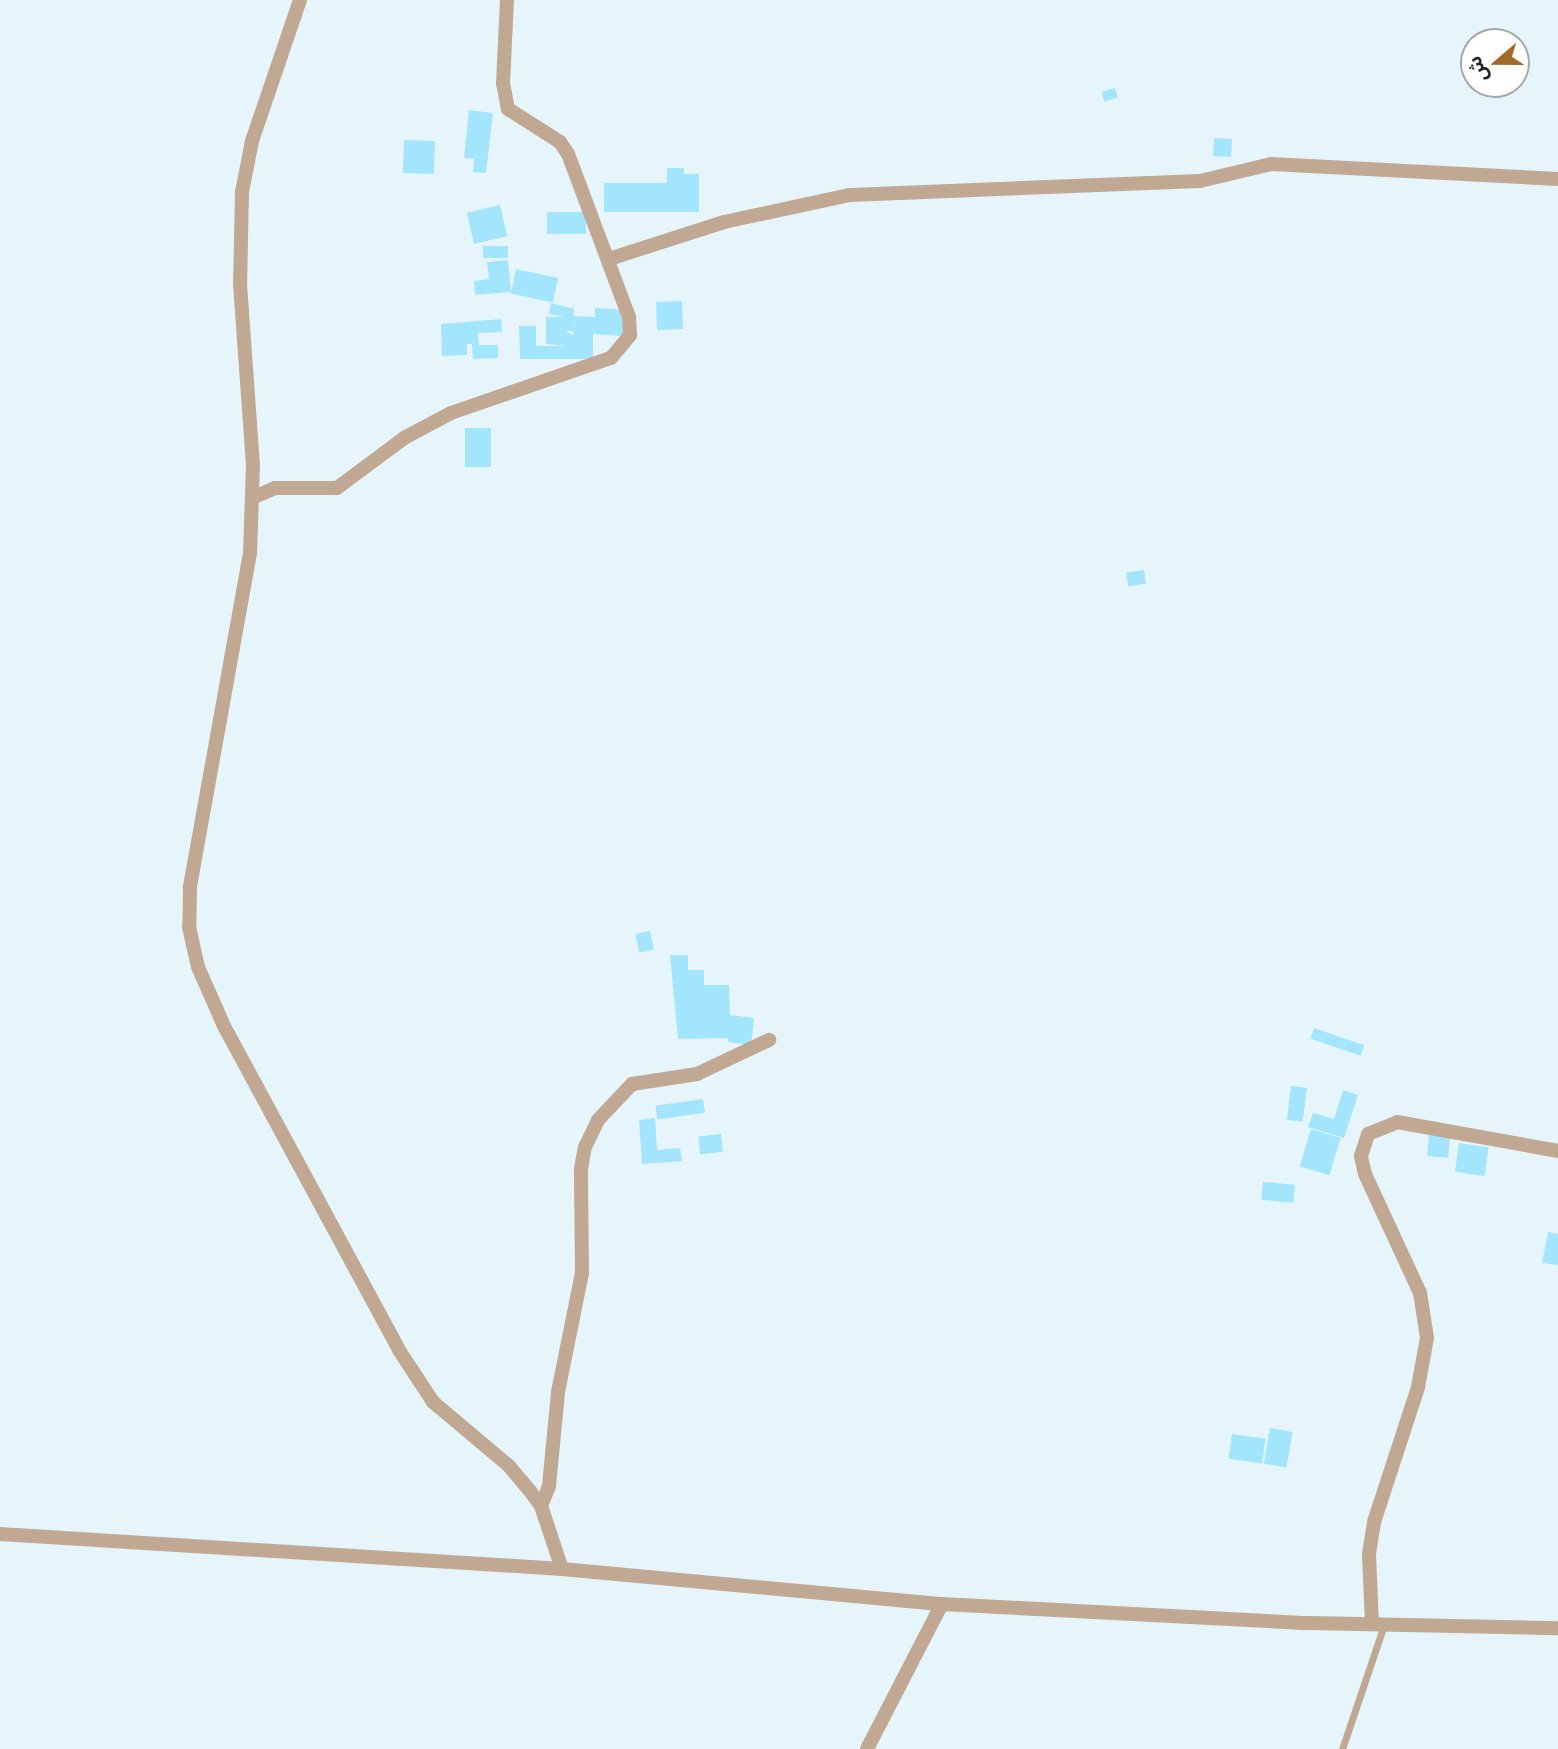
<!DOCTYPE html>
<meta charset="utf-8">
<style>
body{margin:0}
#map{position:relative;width:1558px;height:1749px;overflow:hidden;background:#e5f5fb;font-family:"Open Sans","Noto Sans Arabic",sans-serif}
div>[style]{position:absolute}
.building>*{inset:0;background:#a3e5fd;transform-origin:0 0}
.service>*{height:7px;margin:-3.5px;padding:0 3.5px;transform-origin:3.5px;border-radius:3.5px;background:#c0a892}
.minor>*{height:14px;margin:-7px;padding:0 7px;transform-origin:7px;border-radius:7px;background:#c0a892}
span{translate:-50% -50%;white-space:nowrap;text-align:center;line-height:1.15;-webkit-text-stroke:5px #fff;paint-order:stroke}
.north{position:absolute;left:1460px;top:28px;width:70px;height:70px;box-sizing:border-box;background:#fff;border:2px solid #a5a8a9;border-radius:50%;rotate:250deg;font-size:19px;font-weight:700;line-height:28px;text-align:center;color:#1f2527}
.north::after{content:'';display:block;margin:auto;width:24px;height:32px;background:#a26927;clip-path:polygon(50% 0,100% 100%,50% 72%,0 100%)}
</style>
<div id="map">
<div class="building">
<i style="left:1115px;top:88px;width:10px;height:14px;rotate:73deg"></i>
<i style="clip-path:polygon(469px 110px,493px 113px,486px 173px,473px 172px,474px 159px,464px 158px)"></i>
<i style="left:1214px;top:138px;width:18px;height:18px;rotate:3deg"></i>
<i style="left:404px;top:140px;width:31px;height:33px;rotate:2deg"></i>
<i style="clip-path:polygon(667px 168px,684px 168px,684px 174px,699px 174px,699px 212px,604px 212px,604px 183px,667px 183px)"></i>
<i style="left:500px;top:205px;width:32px;height:34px;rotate:77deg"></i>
<i style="left:547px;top:212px;width:39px;height:22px"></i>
<i style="left:508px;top:246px;width:12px;height:25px;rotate:90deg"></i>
<i style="clip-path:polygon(508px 260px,511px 292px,475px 295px,474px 281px,489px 279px,487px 262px)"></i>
<i style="left:516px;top:269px;width:43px;height:25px;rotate:12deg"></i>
<i style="left:682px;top:301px;width:28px;height:26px;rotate:88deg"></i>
<i style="clip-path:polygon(551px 303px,574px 309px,573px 331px,566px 331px,573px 335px,574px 316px,595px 317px,595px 308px,624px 310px,623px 336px,593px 334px,593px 359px,520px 359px,519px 326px,536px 326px,536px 346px,567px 346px,546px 344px,546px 317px,564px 317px,549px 314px)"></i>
<i style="clip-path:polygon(501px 319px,502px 332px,478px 333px,479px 345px,498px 345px,498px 358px,473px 359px,472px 344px,467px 344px,467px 355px,442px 356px,441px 324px)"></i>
<i style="left:465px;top:428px;width:26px;height:39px"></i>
<i style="left:1144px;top:570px;width:14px;height:18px;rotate:82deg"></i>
<i style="left:650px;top:931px;width:19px;height:15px;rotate:78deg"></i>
<i style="clip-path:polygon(670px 955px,688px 955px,688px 970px,704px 970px,704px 985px,729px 985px,730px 1015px,754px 1018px,751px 1045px,728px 1042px,728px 1038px,678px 1039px)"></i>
<i style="left:1314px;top:1028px;width:53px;height:11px;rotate:19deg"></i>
<i style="left:1291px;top:1086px;width:16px;height:34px;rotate:7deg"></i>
<i style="clip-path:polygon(1343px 1090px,1358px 1095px,1344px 1138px,1308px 1127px,1313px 1113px,1334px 1119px)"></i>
<i style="left:703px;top:1099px;width:14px;height:48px;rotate:82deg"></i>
<i style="clip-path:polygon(655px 1118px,657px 1150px,680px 1148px,682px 1161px,642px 1164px,639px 1120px)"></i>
<i style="left:1311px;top:1129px;width:31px;height:39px;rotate:17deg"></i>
<i style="left:721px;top:1134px;width:18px;height:23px;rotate:84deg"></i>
<i style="left:1429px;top:1135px;width:21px;height:21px;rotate:5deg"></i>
<i style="left:1459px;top:1143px;width:30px;height:29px;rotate:8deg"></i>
<i style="left:1263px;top:1182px;width:32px;height:18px;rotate:5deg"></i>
<i style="clip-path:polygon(1548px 1232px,1558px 1234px,1558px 1265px,1542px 1263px)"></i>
<i style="left:1270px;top:1428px;width:23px;height:36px;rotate:10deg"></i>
<i style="left:1232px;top:1434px;width:34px;height:25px;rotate:8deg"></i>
</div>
<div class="service">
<i style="left:1342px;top:1749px;width:131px;rotate:-71.3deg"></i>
</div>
<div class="minor">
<i style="left:300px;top:0;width:149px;rotate:108.8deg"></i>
<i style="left:252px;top:141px;width:52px;rotate:101.1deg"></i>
<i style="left:242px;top:192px;width:92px;rotate:91.2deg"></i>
<i style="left:240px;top:284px;width:180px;rotate:85.9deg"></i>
<i style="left:253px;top:464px;width:89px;rotate:91.9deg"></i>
<i style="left:250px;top:553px;width:340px;rotate:100.2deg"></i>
<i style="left:190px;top:888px;width:39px;rotate:91deg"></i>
<i style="left:189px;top:927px;width:41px;rotate:77.3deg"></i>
<i style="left:198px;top:967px;width:64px;rotate:66.2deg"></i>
<i style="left:224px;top:1026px;width:368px;rotate:61.6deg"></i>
<i style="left:399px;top:1350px;width:62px;rotate:56.8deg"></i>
<i style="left:433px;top:1402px;width:99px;rotate:40.1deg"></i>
<i style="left:509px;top:1466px;width:33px;rotate:50deg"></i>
<i style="left:530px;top:1491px;width:19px;rotate:54deg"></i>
<i style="left:541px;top:1506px;width:66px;rotate:71.6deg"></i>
<i style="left:609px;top:259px;width:121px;rotate:-17.8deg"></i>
<i style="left:724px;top:222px;width:129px;rotate:-12.1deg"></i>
<i style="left:850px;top:195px;width:350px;rotate:-2.3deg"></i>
<i style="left:1200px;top:181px;width:73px;rotate:-13.5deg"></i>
<i style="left:1271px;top:164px;width:287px;rotate:3deg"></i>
<i style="left:254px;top:497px;width:23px;rotate:-23deg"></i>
<i style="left:275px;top:488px;width:62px"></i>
<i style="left:337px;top:488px;width:84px;rotate:-36.7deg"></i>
<i style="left:404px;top:438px;width:53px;rotate:-28deg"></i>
<i style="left:451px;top:413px;width:169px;rotate:-19deg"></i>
<i style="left:611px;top:358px;width:30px;rotate:-50deg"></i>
<i style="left:630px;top:335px;width:18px;rotate:-93deg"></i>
<i style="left:629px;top:317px;width:174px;rotate:-110.5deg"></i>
<i style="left:568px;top:154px;width:14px;rotate:-124deg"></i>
<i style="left:560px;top:142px;width:62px;rotate:-147.6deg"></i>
<i style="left:508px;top:109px;width:25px;rotate:-101deg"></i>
<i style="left:503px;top:84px;width:84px;rotate:-87.3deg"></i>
<i style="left:541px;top:1506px;width:22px;rotate:-68deg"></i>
<i style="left:549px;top:1486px;width:94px;rotate:-84.5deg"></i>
<i style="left:558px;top:1392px;width:121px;rotate:-78.6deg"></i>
<i style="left:582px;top:1273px;width:104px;rotate:-90.6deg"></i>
<i style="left:581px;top:1169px;width:22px;rotate:-80deg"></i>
<i style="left:585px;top:1147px;width:30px;rotate:-64deg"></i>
<i style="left:598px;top:1120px;width:50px;rotate:-46.6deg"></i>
<i style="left:632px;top:1084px;width:66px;rotate:-8.7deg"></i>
<i style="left:697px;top:1074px;width:80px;rotate:-25.3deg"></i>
<i style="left:0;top:1534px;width:563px;rotate:3.56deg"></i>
<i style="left:562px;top:1569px;width:382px;rotate:5.3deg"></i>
<i style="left:942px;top:1604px;width:367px;rotate:3deg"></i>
<i style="left:1309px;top:1623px;width:249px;rotate:1.2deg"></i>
<i style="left:1372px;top:1624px;width:70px;rotate:-92.5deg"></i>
<i style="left:1369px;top:1554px;width:32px;rotate:-81deg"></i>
<i style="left:1374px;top:1522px;width:142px;rotate:-71.9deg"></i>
<i style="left:1418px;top:1387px;width:50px;rotate:-79.6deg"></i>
<i style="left:1427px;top:1338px;width:46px;rotate:-98.8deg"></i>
<i style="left:1420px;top:1293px;width:131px;rotate:-114.8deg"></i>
<i style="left:1365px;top:1174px;width:18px;rotate:-103deg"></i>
<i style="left:1361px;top:1156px;width:23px;rotate:-72deg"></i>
<i style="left:1368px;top:1134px;width:31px;rotate:-22deg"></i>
<i style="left:1397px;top:1122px;width:164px;rotate:10.2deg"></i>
<i style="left:867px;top:1749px;width:163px;rotate:-62.7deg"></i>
</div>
<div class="north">ش</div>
</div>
